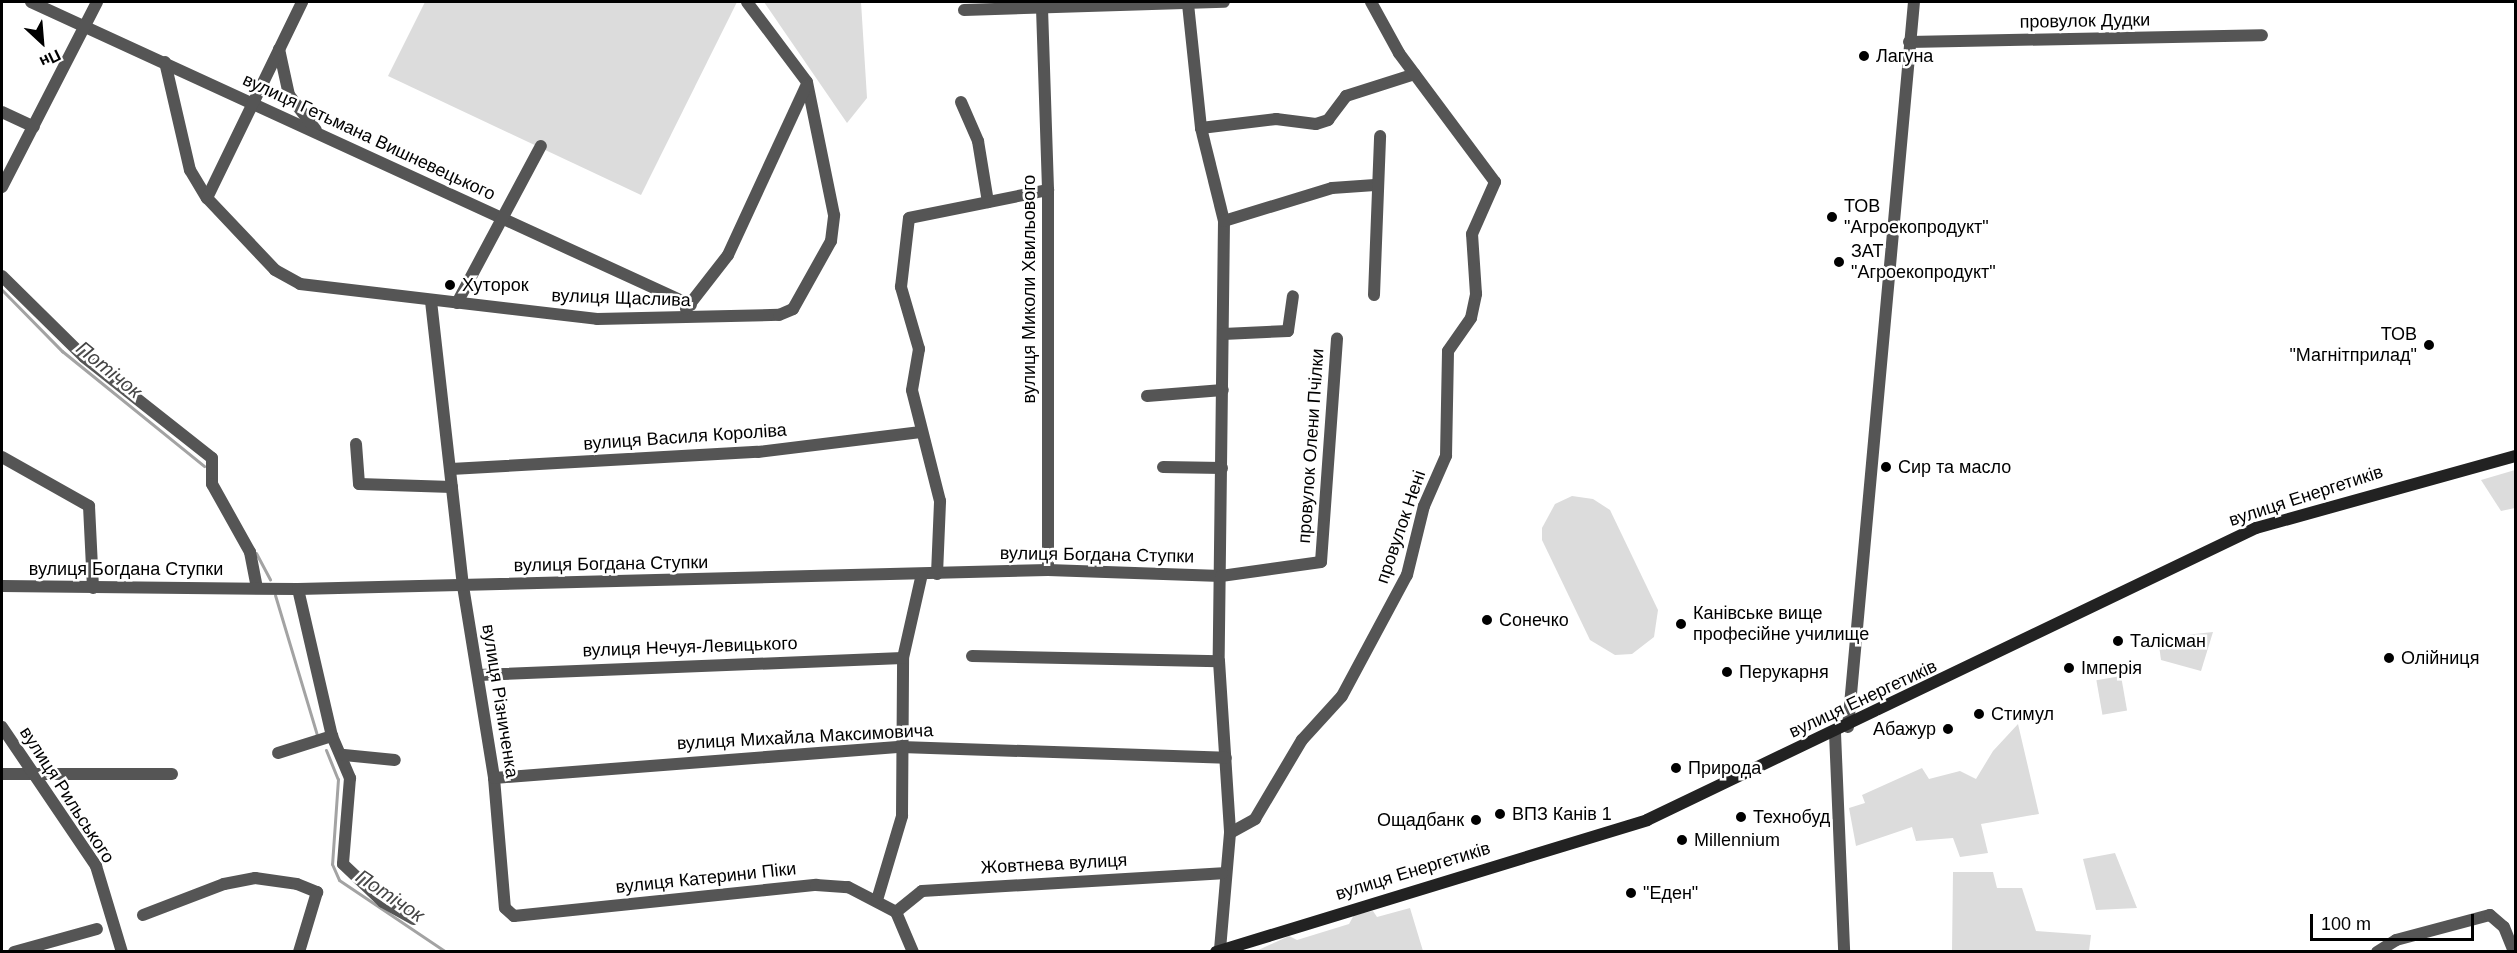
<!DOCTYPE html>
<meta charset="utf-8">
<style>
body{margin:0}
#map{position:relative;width:2517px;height:953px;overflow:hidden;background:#fff;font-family:Arial,sans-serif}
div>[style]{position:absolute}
.green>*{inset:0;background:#dcdcdc;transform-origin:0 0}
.stream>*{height:3px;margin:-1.5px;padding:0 1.5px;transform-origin:1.5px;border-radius:1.5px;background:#a3a3a3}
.minor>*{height:12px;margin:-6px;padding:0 6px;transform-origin:6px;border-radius:6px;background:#555}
.tertiary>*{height:12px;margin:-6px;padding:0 6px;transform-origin:6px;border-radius:6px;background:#555}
.secondary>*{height:12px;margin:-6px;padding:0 6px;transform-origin:6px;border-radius:6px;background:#222}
.dots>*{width:16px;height:16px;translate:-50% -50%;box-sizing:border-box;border:3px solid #fff;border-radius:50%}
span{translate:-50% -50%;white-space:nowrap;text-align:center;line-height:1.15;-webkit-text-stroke:5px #fff;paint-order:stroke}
.street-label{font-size:18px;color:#000}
.poi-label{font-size:18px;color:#000}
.left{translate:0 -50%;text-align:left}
.right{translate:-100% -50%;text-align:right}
.water-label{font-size:20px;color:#444;font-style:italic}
.frame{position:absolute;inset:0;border:3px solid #000;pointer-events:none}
.north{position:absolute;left:12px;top:12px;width:60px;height:60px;-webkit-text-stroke:4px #fff;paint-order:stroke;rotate:154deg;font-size:16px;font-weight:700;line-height:24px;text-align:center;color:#000}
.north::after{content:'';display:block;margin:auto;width:21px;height:27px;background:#000;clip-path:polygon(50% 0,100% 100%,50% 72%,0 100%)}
.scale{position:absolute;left:2310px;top:914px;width:164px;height:27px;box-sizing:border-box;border:3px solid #000;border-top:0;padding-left:8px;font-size:18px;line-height:21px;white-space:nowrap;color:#000;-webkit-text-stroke:4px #fff;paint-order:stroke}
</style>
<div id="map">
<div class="green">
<i style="clip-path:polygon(425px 2px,737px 2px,641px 195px,388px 76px)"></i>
<i style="clip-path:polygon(764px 2px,861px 2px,867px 98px,847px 123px)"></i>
<i style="clip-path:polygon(2515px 470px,2515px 508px,2501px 511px,2481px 480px)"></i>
<i style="clip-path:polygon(1572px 496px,1593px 499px,1610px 510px,1658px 610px,1654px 637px,1632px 654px,1615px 655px,1590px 640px,1542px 540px,1542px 528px,1555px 504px)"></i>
<i style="clip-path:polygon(2213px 632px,2201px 671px,2161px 660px,2158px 638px)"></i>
<i style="left:2121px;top:676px;width:35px;height:25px;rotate:80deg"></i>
<i style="clip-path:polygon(2018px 724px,2039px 814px,1981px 824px,1988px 853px,1960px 857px,1953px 838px,1916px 841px,1912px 827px,1856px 846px,1849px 808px,1865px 803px,1862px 795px,1922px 768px,1929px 779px,1960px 771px,1976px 779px,1993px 751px)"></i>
<i style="clip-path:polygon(2115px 853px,2137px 908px,2096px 910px,2083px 859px)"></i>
<i style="clip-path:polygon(1953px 872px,1993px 872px,1997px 888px,2022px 888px,2036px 931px,2091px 935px,2089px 951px,1952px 951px)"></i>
<i style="clip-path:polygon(1410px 908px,1423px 951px,1254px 952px,1289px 936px,1297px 940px,1349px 924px,1354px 915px,1373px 911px,1377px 917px)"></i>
</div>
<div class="stream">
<i style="left:2px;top:290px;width:86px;rotate:45.5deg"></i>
<i style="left:62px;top:351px;width:183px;rotate:39deg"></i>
<i style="left:256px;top:553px;width:30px;rotate:62deg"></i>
<i style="left:275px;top:595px;width:146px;rotate:73.3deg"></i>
<i style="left:326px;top:750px;width:31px;rotate:68deg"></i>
<i style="left:338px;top:779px;width:85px;rotate:94deg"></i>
<i style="left:332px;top:864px;width:17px;rotate:66deg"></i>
<i style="left:339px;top:880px;width:129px;rotate:33.9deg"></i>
</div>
<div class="minor">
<i style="left:31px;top:2px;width:726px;rotate:24.66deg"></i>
<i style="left:1188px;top:4px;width:125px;rotate:84deg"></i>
<i style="left:1201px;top:128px;width:96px;rotate:76.1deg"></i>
<i style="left:1224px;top:221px;width:440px;rotate:90.7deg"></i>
<i style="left:1219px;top:661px;width:172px;rotate:86.3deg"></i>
<i style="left:1230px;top:833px;width:117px;rotate:94.9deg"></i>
<i style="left:1042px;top:8px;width:182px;rotate:88.1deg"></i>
<i style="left:1048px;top:190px;width:380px;rotate:90deg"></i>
<i style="left:964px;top:10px;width:260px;rotate:-1.8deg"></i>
<i style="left:1909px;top:42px;width:353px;rotate:-1.1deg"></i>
<i style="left:279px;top:49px;width:47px;rotate:77.7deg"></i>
<i style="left:289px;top:95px;width:44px;rotate:52.4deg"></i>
<i style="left:165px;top:62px;width:111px;rotate:77deg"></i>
<i style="left:190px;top:170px;width:33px;rotate:59deg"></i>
<i style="left:207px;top:198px;width:99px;rotate:46.6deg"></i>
<i style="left:275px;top:270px;width:29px;rotate:29deg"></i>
<i style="left:300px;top:284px;width:299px;rotate:6.7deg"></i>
<i style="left:597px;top:319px;width:182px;rotate:-1.3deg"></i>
<i style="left:779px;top:315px;width:15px;rotate:-23deg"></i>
<i style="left:793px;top:309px;width:78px;rotate:-60.8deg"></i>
<i style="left:831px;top:241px;width:26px;rotate:-83deg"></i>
<i style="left:834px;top:215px;width:136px;rotate:-101.5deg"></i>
<i style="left:807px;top:82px;width:100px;rotate:-126.9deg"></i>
<i style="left:961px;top:102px;width:43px;rotate:66.4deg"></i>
<i style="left:978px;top:141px;width:62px;rotate:80.7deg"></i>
<i style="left:2px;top:112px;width:35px;rotate:25deg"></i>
<i style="left:1201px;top:128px;width:76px;rotate:-6.8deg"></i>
<i style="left:1276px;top:119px;width:40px;rotate:7.1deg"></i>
<i style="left:1316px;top:124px;width:13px;rotate:-18deg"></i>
<i style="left:1328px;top:120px;width:30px;rotate:-53deg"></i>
<i style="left:1346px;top:96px;width:72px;rotate:-17.7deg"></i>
<i style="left:2px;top:187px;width:208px;rotate:-62.8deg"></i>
<i style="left:207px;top:198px;width:218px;rotate:-64.1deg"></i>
<i style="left:1224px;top:221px;width:113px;rotate:-17deg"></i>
<i style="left:1332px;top:188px;width:43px;rotate:-4deg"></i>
<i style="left:2px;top:276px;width:115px;rotate:44.6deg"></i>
<i style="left:84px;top:357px;width:163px;rotate:38.3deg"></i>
<i style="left:212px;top:458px;width:26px;rotate:90deg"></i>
<i style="left:212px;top:484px;width:78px;rotate:60.8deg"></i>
<i style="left:250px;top:552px;width:36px;rotate:79deg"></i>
<i style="left:1374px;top:295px;width:159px;rotate:-87.8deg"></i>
<i style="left:431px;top:301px;width:287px;rotate:83.6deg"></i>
<i style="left:463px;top:586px;width:194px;rotate:80.8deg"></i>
<i style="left:494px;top:778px;width:130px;rotate:85.2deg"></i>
<i style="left:505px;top:908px;width:12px;rotate:42deg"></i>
<i style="left:514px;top:916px;width:304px;rotate:-5.9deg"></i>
<i style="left:816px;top:885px;width:32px;rotate:4deg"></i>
<i style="left:848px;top:887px;width:54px;rotate:27.5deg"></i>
<i style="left:896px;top:912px;width:43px;rotate:67deg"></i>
<i style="left:457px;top:303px;width:178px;rotate:-61.9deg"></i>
<i style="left:686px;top:309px;width:68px;rotate:-52.1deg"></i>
<i style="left:728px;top:255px;width:186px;rotate:-65.2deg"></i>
<i style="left:1223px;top:334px;width:65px;rotate:-2.6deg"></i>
<i style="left:1288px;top:331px;width:35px;rotate:-82deg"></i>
<i style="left:1147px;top:396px;width:76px;rotate:-4.5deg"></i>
<i style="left:356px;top:444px;width:40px;rotate:85.7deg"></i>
<i style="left:359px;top:484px;width:93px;rotate:1.8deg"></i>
<i style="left:2px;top:457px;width:100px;rotate:29.4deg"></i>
<i style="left:89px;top:506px;width:82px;rotate:87.2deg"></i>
<i style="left:1163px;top:467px;width:59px;rotate:1deg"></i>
<i style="left:451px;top:469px;width:307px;rotate:-3.2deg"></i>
<i style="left:758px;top:452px;width:164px;rotate:-7deg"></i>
<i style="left:937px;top:574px;width:73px;rotate:-87.6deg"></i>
<i style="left:940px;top:501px;width:114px;rotate:-104.2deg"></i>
<i style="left:912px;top:390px;width:42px;rotate:-80.3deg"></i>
<i style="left:919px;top:349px;width:65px;rotate:-106.2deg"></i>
<i style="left:901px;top:287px;width:69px;rotate:-83.4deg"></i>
<i style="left:909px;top:218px;width:142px;rotate:-11.4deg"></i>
<i style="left:2px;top:586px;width:296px;rotate:0.6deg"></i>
<i style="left:298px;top:589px;width:750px;rotate:-1.45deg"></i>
<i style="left:1048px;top:570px;width:173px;rotate:2deg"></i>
<i style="left:1221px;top:576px;width:101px;rotate:-8deg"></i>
<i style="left:1321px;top:562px;width:224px;rotate:-85.9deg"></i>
<i style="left:298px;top:589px;width:151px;rotate:77deg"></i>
<i style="left:332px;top:736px;width:46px;rotate:66.8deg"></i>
<i style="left:350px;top:778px;width:86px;rotate:94.7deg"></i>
<i style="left:343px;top:864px;width:55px;rotate:43.5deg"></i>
<i style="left:383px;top:902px;width:35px;rotate:29deg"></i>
<i style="left:972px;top:656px;width:247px;rotate:1.2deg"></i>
<i style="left:479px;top:675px;width:424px;rotate:-2.3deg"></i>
<i style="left:1835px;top:733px;width:219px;rotate:87.6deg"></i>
<i style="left:278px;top:753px;width:57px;rotate:-17.5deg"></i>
<i style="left:344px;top:755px;width:51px;rotate:5.6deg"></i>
<i style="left:2px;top:774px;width:170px"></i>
<i style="left:494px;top:778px;width:408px;rotate:-4.4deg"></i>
<i style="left:901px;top:747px;width:325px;rotate:1.9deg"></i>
<i style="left:1230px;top:833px;width:29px;rotate:-29deg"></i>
<i style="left:1255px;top:819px;width:92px;rotate:-59.3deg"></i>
<i style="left:1302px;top:740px;width:59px;rotate:-47.7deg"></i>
<i style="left:1342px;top:696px;width:137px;rotate:-61.8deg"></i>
<i style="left:1407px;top:575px;width:71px;rotate:-76.2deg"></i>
<i style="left:1424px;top:506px;width:55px;rotate:-66.3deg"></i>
<i style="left:1446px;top:456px;width:105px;rotate:-88.9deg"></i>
<i style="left:1448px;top:351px;width:40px;rotate:-55.1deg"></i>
<i style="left:1471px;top:318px;width:25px;rotate:-78deg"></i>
<i style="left:1476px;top:294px;width:60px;rotate:-93.8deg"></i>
<i style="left:1472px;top:234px;width:57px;rotate:-66.1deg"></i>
<i style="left:1495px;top:182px;width:161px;rotate:-126.7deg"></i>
<i style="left:1399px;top:53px;width:58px;rotate:-118.8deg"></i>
<i style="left:877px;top:900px;width:88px;rotate:-73.4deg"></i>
<i style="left:902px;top:816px;width:158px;rotate:-89.6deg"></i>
<i style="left:903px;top:658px;width:86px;rotate:-77.3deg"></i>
<i style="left:896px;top:912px;width:33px;rotate:-39deg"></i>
<i style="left:922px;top:891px;width:301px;rotate:-3.4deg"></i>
<i style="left:143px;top:915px;width:87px;rotate:-20.9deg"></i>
<i style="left:224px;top:884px;width:32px;rotate:-11deg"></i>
<i style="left:255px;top:878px;width:42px;rotate:8.1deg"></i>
<i style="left:297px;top:884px;width:22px;rotate:22deg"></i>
<i style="left:317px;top:892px;width:63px;rotate:106.7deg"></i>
<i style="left:14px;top:952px;width:86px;rotate:-15.5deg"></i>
<i style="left:2377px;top:952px;width:22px;rotate:-32deg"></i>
<i style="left:2396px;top:940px;width:97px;rotate:-14.9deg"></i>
<i style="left:2490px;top:915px;width:18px;rotate:41deg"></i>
<i style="left:2504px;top:927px;width:27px;rotate:68deg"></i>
</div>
<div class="tertiary">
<i style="left:2px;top:727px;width:168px;rotate:55.9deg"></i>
<i style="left:96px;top:866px;width:90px;rotate:73.2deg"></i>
<i style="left:1848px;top:727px;width:728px;rotate:-84.8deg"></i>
</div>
<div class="secondary">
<i style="left:1216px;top:952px;width:451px;rotate:-17deg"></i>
<i style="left:1647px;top:820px;width:675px;rotate:-25.62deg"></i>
<i style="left:2256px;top:528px;width:270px;rotate:-15.5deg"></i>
</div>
<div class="dots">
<i style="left:1864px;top:56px;background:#000"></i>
<i style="left:1832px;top:217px;background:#000"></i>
<i style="left:1839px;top:262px;background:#000"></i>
<i style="left:450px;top:285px;background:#000"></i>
<i style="left:2429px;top:345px;background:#000"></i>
<i style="left:1886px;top:467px;background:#000"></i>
<i style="left:1487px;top:620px;background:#000"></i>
<i style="left:1681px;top:624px;background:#000"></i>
<i style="left:2118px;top:641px;background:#000"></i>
<i style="left:2389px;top:658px;background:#000"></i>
<i style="left:2069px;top:668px;background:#000"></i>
<i style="left:1727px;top:672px;background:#000"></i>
<i style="left:1979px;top:714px;background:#000"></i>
<i style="left:1948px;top:729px;background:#000"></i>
<i style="left:1676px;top:768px;background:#000"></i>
<i style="left:1500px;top:814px;background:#000"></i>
<i style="left:1741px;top:817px;background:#000"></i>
<i style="left:1476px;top:820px;background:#000"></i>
<i style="left:1682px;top:840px;background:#000"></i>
<i style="left:1631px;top:893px;background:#000"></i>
</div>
<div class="street-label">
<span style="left:2085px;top:21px;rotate:-1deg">провулок Дудки</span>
<span style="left:369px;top:137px;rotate:25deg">вулиця Гетьмана Вишневецького</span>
<span style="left:1029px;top:289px;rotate:-90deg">вулиця Миколи Хвильового</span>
<span style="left:621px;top:298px;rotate:2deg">вулиця Щаслива</span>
<span style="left:685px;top:437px;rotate:-4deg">вулиця Василя Короліва</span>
<span style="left:1311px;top:446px;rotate:-86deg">провулок Олени Пчілки</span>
<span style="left:2306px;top:496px;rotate:-18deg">вулиця Енергетиків</span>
<span style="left:1401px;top:527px;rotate:-71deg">провулок Нені</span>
<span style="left:1097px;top:555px;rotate:1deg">вулиця Богдана Ступки</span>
<span style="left:611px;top:564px;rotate:-1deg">вулиця Богдана Ступки</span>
<span style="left:126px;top:569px">вулиця Богдана Ступки</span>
<span style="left:690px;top:647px;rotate:-2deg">вулиця Нечуя-Левицького</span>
<span style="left:1863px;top:699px;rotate:-25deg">вулиця Енергетиків</span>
<span style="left:500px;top:701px;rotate:81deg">вулиця Різниченка</span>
<span style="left:805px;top:737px;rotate:-3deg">вулиця Михайла Максимовича</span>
<span style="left:67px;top:795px;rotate:57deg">вулиця Рильського</span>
<span style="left:1054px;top:864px;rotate:-3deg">Жовтнева вулиця</span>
<span style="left:1413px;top:871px;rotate:-17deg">вулиця Енергетиків</span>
<span style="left:706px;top:878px;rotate:-6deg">вулиця Катерини Піки</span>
</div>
<div class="poi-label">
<span class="left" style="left:1876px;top:56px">Лагуна</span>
<span class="left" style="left:1844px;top:217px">ТОВ<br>"Агроекопродукт"</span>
<span class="left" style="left:1851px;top:262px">ЗАТ<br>"Агроекопродукт"</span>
<span class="left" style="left:462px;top:285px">Хуторок</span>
<span class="right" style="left:2417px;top:345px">ТОВ<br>"Магнітприлад"</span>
<span class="left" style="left:1898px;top:467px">Сир та масло</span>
<span class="left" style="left:1693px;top:624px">Канівське вище<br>професійне училище</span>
<span class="left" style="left:1499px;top:620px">Сонечко</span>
<span class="left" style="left:2130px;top:641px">Талісман</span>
<span class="left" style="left:2401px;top:658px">Олійниця</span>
<span class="left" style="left:2081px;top:668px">Імперія</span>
<span class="left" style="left:1739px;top:672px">Перукарня</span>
<span class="left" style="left:1991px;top:714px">Стимул</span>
<span class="right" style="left:1936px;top:729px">Абажур</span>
<span class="left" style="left:1688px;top:768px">Природа</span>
<span class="left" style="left:1512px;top:814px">ВПЗ Канів 1</span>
<span class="left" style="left:1753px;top:817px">Технобуд</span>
<span class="right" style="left:1464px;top:820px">Ощадбанк</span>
<span class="left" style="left:1694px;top:840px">Millennium</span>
<span class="left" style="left:1643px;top:893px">"Еден"</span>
</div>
<div class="water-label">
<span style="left:109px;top:370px;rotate:39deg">Потічок</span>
<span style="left:390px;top:896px;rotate:34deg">Потічок</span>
</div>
<div class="frame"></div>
<div class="north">Пн</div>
<div class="scale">100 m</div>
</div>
